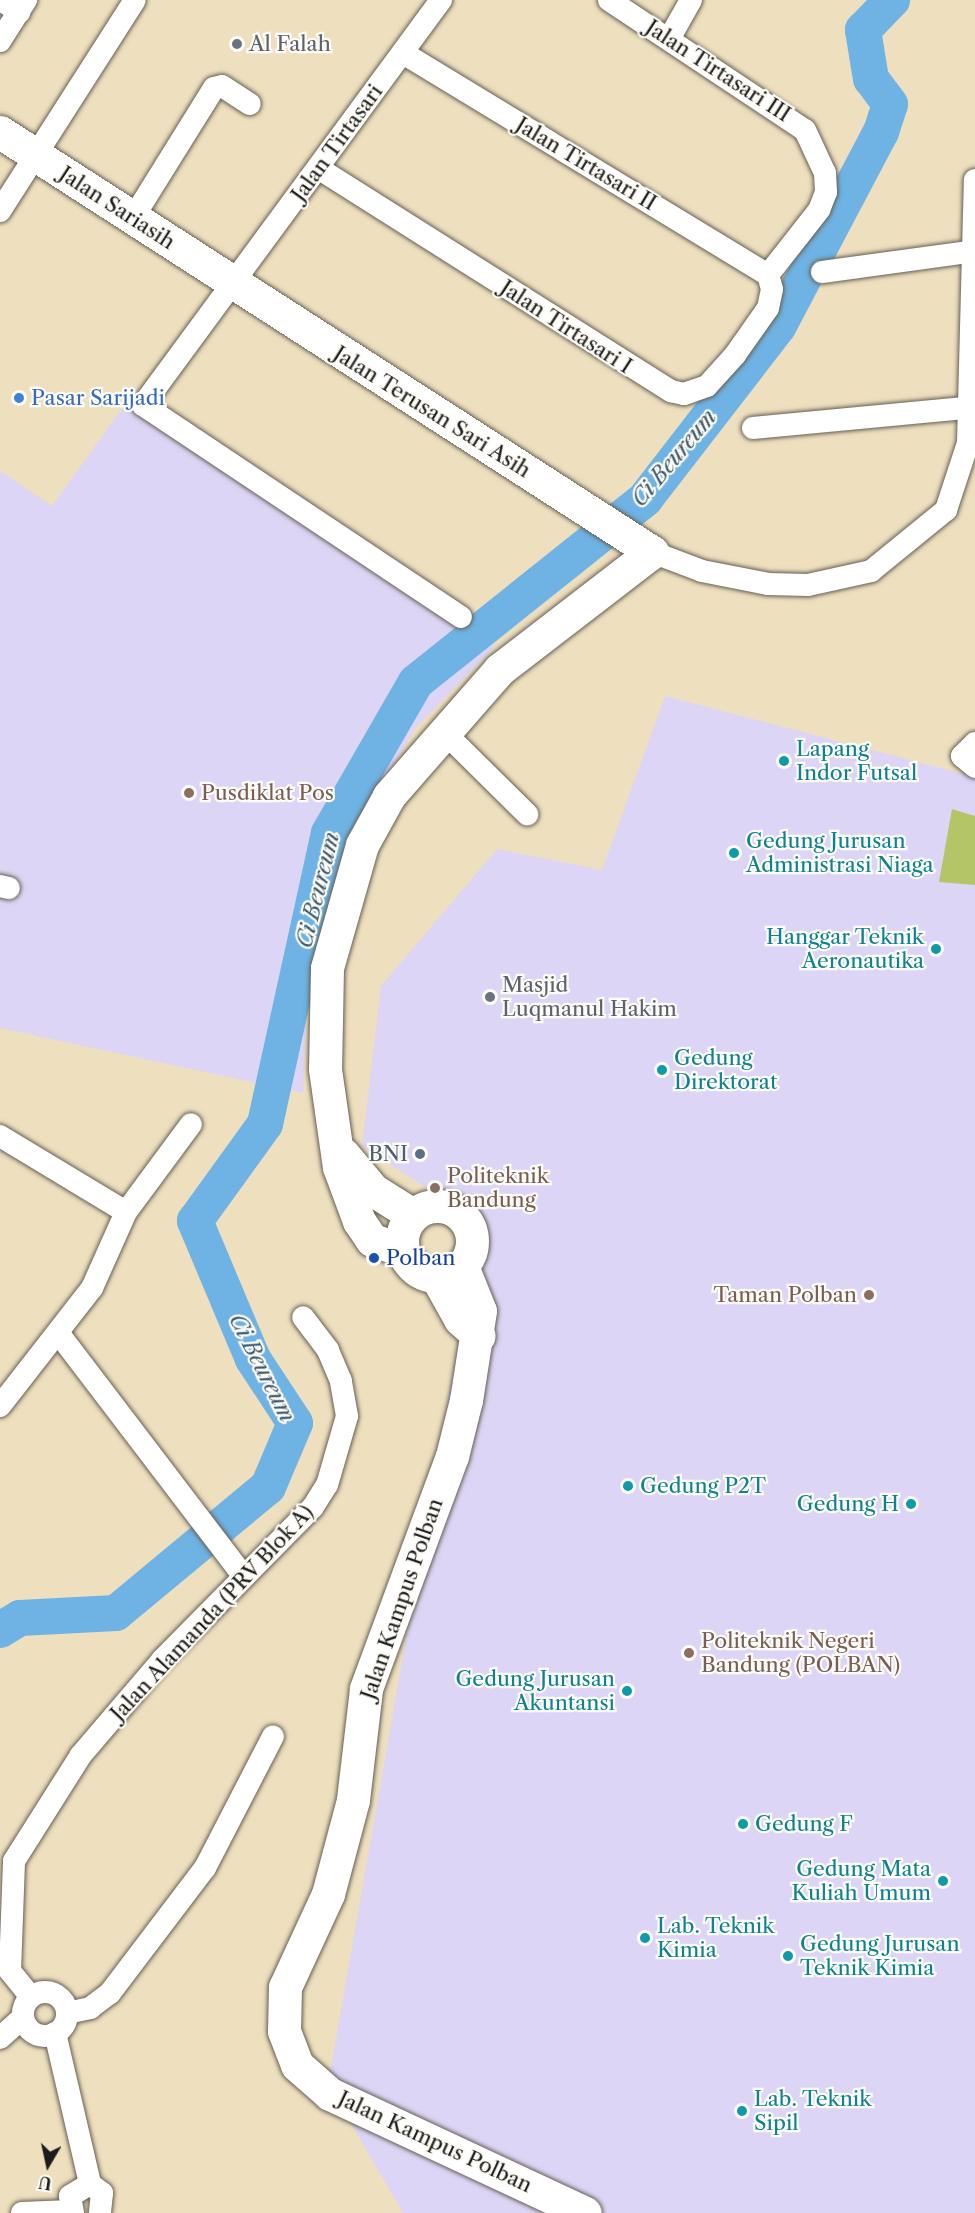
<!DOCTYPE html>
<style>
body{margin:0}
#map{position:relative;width:975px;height:2213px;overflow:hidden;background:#eedfbe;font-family:"Libre Caslon Text",serif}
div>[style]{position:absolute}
.built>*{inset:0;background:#ddd5f6}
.green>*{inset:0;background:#b4c568}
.river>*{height:36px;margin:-18px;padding:0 18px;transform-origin:18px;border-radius:18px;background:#6eb3e4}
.roads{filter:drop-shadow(0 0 2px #666055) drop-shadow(0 0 2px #666055)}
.street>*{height:22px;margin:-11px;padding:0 11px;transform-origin:11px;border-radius:11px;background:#fff}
.street>.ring{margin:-11px;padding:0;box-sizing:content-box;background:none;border:22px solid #fff;border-radius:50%}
.secondary>*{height:33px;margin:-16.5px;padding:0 16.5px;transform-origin:16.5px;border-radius:16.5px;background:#fff}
.secondary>.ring{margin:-16.5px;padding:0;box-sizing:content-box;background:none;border:33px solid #fff;border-radius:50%}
.dots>*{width:16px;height:16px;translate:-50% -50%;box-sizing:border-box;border:3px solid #fdfcf7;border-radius:50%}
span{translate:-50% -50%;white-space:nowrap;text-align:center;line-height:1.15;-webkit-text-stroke:4.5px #fdfcf7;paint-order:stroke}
.worship-label{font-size:21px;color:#5b616d}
.left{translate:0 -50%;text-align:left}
.street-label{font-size:21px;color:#1c1c1c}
.shop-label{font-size:21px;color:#366cbe}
.culture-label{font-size:21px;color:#0d838f}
.right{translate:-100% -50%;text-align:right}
.education-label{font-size:21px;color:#785e54}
.service-label{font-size:21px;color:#4e5e75}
.transit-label{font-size:21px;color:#164399}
.water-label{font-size:22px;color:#3d586c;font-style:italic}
.north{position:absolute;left:18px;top:2135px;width:60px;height:60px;-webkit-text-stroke:4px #fdfcf7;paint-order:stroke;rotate:189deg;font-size:16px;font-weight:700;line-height:24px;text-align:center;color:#1c1c1c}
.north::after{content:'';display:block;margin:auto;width:21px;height:27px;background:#1c1c1c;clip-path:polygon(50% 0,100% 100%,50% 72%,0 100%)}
</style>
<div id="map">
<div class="built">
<i style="clip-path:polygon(136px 389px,495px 646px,415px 729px,339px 856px,308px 973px,303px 1093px,0 1028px,0 471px,52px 506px)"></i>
<i style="clip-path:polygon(665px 696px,975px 777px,975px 2213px,403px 2213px,328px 2084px,479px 1222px,362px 1146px,381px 986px,497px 849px,602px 870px)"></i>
</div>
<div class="green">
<i style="clip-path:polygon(952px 809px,975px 816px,975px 885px,939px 882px)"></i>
</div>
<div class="river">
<i style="left:0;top:1630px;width:23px;rotate:-31deg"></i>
<i style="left:20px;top:1618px;width:96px;rotate:-3deg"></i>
<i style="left:116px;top:1613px;width:197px;rotate:-39.7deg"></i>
<i style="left:268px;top:1487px;width:69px;rotate:-67.1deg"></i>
<i style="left:295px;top:1423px;width:77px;rotate:-123.3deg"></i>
<i style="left:253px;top:1359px;width:150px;rotate:-112.8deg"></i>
<i style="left:195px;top:1221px;width:120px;rotate:-54.2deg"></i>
<i style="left:265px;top:1124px;width:298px;rotate:-77.6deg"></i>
<i style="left:329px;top:833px;width:174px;rotate:-60.1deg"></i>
<i style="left:416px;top:682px;width:293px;rotate:-38.6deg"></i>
<i style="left:645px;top:499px;width:217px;rotate:-52.3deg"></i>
<i style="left:778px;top:327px;width:221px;rotate:-62.2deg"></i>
<i style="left:881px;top:132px;width:29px;rotate:-72deg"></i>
<i style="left:890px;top:104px;width:31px;rotate:-127deg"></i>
<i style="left:871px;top:79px;width:50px;rotate:-99.3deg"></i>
<i style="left:863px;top:30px;width:42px;rotate:-46deg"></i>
</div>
<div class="roads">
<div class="street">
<i style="left:1px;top:0;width:22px;rotate:34deg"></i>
<i style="left:441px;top:0;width:503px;rotate:126.35deg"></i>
<i style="left:143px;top:405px;width:382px;rotate:33.7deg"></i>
<i style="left:609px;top:0;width:235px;rotate:33.6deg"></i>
<i style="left:805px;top:130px;width:47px;rotate:65.1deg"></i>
<i style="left:825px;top:173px;width:19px;rotate:87deg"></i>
<i style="left:826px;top:192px;width:19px;rotate:111deg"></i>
<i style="left:819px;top:210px;width:83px;rotate:128.1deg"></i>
<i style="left:669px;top:39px;width:45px;rotate:-60.6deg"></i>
<i style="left:0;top:41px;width:49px;rotate:-57.6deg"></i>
<i style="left:403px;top:53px;width:427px;rotate:31.3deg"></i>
<i style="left:318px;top:168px;width:418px;rotate:32.3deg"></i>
<i style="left:671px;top:391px;width:13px;rotate:13deg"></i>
<i style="left:684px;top:394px;width:24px;rotate:-19deg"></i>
<i style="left:707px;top:386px;width:42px;rotate:-47.9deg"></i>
<i style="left:735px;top:355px;width:57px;rotate:-54.9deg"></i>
<i style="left:768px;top:308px;width:19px;rotate:-78deg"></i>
<i style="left:772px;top:289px;width:15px;rotate:-106deg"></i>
<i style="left:0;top:211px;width:250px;rotate:-57.4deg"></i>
<i style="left:133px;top:218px;width:153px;rotate:-58.1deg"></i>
<i style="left:214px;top:88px;width:8px;rotate:-14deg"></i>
<i style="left:222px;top:86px;width:33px;rotate:33deg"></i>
<i style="left:822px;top:272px;width:154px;rotate:-7.8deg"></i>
<i style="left:753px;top:428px;width:223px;rotate:-5.4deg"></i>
<i style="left:652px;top:552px;width:53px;rotate:20.8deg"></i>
<i style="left:702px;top:571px;width:67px;rotate:11.1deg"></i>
<i style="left:768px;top:584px;width:40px;rotate:1.4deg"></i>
<i style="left:808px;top:585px;width:65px;rotate:-12.5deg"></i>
<i style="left:871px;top:571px;width:97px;rotate:-39.1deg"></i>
<i style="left:946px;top:510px;width:71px;rotate:-71.8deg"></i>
<i style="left:968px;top:443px;width:263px;rotate:-88.5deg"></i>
<i style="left:442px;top:730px;width:120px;rotate:44.7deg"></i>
<i style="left:975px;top:743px;width:18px;rotate:135deg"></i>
<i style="left:962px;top:756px;width:17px;rotate:40deg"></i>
<i style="left:0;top:886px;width:9px;rotate:13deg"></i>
<i style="left:0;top:1136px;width:147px;rotate:31.1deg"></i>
<i style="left:59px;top:1334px;width:305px;rotate:52.7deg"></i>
<i style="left:0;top:1406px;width:150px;rotate:-52.1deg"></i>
<i style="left:92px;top:1288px;width:83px;rotate:-65.9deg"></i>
<i style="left:126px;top:1212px;width:109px;rotate:-53.5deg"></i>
<i class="ring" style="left:23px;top:1992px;width:22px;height:22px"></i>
<i style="left:31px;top:1997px;width:33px;rotate:-129deg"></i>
<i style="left:10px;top:1971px;width:110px;rotate:-87.9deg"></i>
<i style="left:14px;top:1861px;width:125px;rotate:-57.7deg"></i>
<i style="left:81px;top:1755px;width:125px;rotate:-49.5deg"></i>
<i style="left:162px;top:1660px;width:215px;rotate:-45.4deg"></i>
<i style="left:313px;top:1507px;width:26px;rotate:-58deg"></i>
<i style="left:327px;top:1485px;width:72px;rotate:-73.8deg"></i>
<i style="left:347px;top:1416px;width:36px;rotate:-100deg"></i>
<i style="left:341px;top:1381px;width:34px;rotate:-113deg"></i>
<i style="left:328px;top:1350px;width:41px;rotate:-127.1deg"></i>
<i style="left:67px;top:2013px;width:24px;rotate:-12deg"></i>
<i style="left:90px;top:2008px;width:25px;rotate:-37deg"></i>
<i style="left:110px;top:1993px;width:157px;rotate:-52.8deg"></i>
<i style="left:205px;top:1868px;width:148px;rotate:-62.7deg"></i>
<i style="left:55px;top:2033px;width:155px;rotate:76.9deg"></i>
<i style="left:0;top:2038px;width:31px;rotate:-42deg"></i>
<i style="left:22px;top:2213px;width:49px;rotate:-2.3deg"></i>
<i style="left:73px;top:2213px;width:17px;rotate:-100deg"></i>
<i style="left:70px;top:2196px;width:23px;rotate:-31deg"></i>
<i style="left:90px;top:2184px;width:15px;rotate:37deg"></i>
<i style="left:102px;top:2193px;width:20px;rotate:96deg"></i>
</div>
<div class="secondary">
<i style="left:0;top:132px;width:776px;rotate:32.79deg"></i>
<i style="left:652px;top:552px;width:192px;rotate:142.4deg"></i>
<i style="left:500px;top:669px;width:169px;rotate:131.2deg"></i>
<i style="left:389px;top:796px;width:56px;rotate:118.9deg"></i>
<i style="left:362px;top:845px;width:128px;rotate:105.9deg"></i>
<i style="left:327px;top:968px;width:101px;rotate:91.1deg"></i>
<i style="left:325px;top:1069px;width:99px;rotate:81.9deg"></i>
<i style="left:339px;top:1167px;width:58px;rotate:69.7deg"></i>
<i style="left:359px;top:1221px;width:23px;rotate:56deg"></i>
<i style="left:372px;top:1240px;width:32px;rotate:18deg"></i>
<i style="left:343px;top:1154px;width:47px;rotate:50.2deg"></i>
<i style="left:373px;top:1190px;width:47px;rotate:32deg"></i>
<i class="ring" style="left:402px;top:1206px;width:37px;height:37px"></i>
<i style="left:462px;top:1266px;width:48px;rotate:68.2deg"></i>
<i style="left:480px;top:1311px;width:90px;rotate:98.9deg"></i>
<i style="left:466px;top:1400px;width:58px;rotate:104deg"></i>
<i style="left:452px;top:1456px;width:248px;rotate:110.3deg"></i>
<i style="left:366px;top:1689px;width:112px;rotate:96.7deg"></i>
<i style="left:353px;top:1800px;width:97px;rotate:104.9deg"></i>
<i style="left:328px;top:1894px;width:102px;rotate:114.8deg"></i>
<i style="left:285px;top:1987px;width:44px;rotate:91.3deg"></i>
<i style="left:284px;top:2031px;width:36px;rotate:69deg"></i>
<i style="left:297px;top:2065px;width:44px;rotate:41.3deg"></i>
<i style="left:330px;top:2094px;width:281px;rotate:25deg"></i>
<i style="left:436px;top:1276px;width:49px;rotate:60.8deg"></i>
<i style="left:460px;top:1319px;width:25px;rotate:42deg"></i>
</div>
</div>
<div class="dots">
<i style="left:237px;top:44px;background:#6b7280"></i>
<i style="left:19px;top:398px;background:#3f7fe0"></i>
<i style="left:784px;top:761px;background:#0f9aa8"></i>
<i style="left:189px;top:793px;background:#8d6e63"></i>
<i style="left:734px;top:853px;background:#0f9aa8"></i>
<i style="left:936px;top:949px;background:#0f9aa8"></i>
<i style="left:490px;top:997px;background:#6b7280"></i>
<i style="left:662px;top:1070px;background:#0f9aa8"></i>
<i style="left:420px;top:1154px;background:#5c6f8a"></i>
<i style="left:435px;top:1188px;background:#8d6e63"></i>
<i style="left:374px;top:1258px;background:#1a4fb4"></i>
<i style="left:869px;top:1295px;background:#8d6e63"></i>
<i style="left:628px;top:1486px;background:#0f9aa8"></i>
<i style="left:911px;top:1504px;background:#0f9aa8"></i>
<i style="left:689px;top:1653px;background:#8d6e63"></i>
<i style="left:627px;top:1691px;background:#0f9aa8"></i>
<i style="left:743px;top:1824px;background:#0f9aa8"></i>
<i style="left:943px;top:1881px;background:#0f9aa8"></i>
<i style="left:645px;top:1938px;background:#0f9aa8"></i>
<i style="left:788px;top:1956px;background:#0f9aa8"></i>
<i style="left:742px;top:2111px;background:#0f9aa8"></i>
</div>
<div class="worship-label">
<span class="left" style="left:249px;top:44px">Al Falah</span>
<span class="left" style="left:502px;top:997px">Masjid<br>Luqmanul Hakim</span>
</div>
<div class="street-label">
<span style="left:718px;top:71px;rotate:33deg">Jalan Tirtasari III</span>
<span style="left:337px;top:143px;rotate:-54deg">Jalan Tirtasari</span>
<span style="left:586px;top:164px;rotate:31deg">Jalan Tirtasari II</span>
<span style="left:117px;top:208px;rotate:33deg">Jalan Sariasih</span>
<span style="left:566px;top:327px;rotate:33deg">Jalan Tirtasari I</span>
<span style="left:432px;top:412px;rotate:32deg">Jalan Terusan Sari Asih</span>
<span style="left:402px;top:1599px;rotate:-71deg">Jalan Kampus Polban</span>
<span style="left:212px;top:1613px;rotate:-47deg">Jalan Alamanda (PRV Blok A)</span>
<span style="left:435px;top:2142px;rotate:25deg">Jalan Kampus Polban</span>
</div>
<div class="shop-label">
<span class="left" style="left:31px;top:398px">Pasar Sarijadi</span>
</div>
<div class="culture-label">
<span class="left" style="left:796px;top:761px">Lapang<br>Indor Futsal</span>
<span class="left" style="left:746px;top:853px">Gedung Jurusan<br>Administrasi Niaga</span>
<span class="right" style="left:924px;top:949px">Hanggar Teknik<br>Aeronautika</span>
<span class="left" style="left:674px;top:1070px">Gedung<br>Direktorat</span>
<span class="left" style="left:640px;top:1486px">Gedung P2T</span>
<span class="right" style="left:899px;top:1504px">Gedung H</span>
<span class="right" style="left:615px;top:1691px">Gedung Jurusan<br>Akuntansi</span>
<span class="left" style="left:755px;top:1824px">Gedung F</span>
<span class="right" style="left:931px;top:1881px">Gedung Mata<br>Kuliah Umum</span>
<span class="left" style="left:657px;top:1938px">Lab. Teknik<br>Kimia</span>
<span class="left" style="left:800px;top:1956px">Gedung Jurusan<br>Teknik Kimia</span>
<span class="left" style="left:754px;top:2111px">Lab. Teknik<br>Sipil</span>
</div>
<div class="education-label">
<span class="left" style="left:201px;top:793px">Pusdiklat Pos</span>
<span class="left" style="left:447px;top:1188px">Politeknik<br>Bandung</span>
<span class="right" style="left:857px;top:1295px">Taman Polban</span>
<span class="left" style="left:701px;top:1653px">Politeknik Negeri<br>Bandung (POLBAN)</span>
</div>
<div class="service-label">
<span class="right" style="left:408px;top:1154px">BNI</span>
</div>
<div class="transit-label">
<span class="left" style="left:386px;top:1258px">Polban</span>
</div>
<div class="water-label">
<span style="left:674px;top:458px;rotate:-50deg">Ci Beureum</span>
<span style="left:318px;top:890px;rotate:-76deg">Ci Beureum</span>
<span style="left:262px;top:1368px;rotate:63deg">Ci Beureum</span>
</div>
<div class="north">U</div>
</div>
